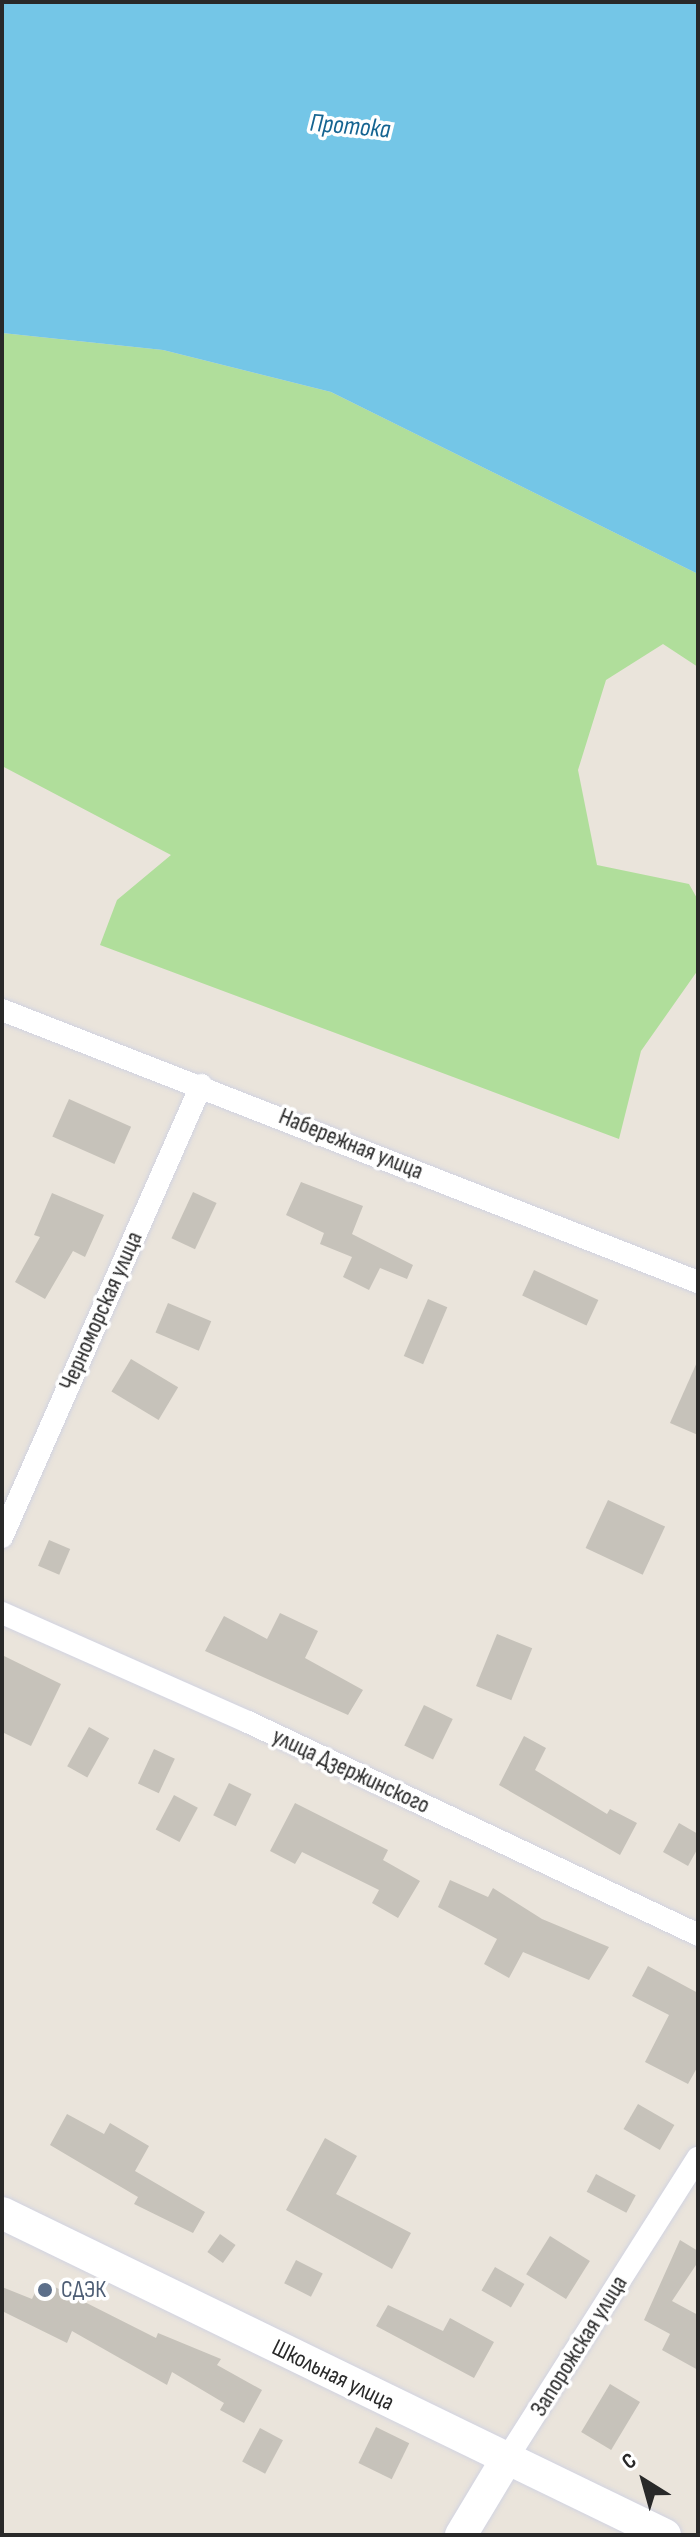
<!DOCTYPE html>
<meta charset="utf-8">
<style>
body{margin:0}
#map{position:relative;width:700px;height:2537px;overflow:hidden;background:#eae4db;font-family:"Sofia Sans Condensed",sans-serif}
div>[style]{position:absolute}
.green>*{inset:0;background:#b0de9b}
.water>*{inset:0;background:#74c6e7}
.building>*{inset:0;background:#c6c2ba;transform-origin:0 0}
.roads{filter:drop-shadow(0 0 2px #d1d3e1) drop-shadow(0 0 2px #d1d3e1)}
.street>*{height:22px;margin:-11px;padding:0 11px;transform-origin:11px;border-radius:11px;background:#fff}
.secondary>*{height:32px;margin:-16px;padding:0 16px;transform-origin:16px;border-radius:16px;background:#fff}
.dots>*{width:22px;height:22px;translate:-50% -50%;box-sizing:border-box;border:4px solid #fff;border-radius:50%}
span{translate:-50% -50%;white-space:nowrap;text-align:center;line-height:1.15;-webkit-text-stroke:7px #fff;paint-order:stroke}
.street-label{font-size:24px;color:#292929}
.service-label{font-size:24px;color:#4e5e75}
.left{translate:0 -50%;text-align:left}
.water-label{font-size:26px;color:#156491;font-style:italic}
.frame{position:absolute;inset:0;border:4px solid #292929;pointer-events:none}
.north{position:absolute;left:604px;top:2441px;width:80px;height:80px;-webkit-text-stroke:6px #fff;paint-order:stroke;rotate:323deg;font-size:22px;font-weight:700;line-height:32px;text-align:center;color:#292929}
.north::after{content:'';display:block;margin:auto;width:28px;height:36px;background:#292929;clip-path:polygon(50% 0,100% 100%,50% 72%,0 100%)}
</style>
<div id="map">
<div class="green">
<i style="clip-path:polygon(2px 333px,163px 350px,331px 392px,698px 574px,698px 667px,663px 644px,606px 680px,578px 770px,597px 865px,689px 884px,698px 900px,698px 970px,641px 1051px,619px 1139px,100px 945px,117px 900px,171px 855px,2px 766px)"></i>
</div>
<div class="water">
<i style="clip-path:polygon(2px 2px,698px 2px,698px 574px,331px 392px,163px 350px,2px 333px)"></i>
</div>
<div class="building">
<i style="left:69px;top:1099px;width:68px;height:41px;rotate:24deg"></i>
<i style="clip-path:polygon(301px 1182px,363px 1206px,352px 1234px,413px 1265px,407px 1279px,380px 1268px,369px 1290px,343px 1277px,352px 1257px,320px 1244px,324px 1233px,286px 1215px)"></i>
<i style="left:193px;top:1192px;width:26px;height:51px;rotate:25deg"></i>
<i style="clip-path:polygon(52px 1193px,104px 1215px,85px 1257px,73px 1251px,45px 1299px,15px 1282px,40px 1237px,34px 1235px)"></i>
<i style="left:534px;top:1270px;width:71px;height:28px;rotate:25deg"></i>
<i style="left:428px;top:1299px;width:21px;height:62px;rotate:23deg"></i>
<i style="left:168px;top:1303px;width:47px;height:32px;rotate:23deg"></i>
<i style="left:131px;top:1359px;width:55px;height:38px;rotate:31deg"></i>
<i style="clip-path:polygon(698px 1360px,698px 1435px,670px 1423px)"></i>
<i style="left:608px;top:1500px;width:63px;height:53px;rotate:25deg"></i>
<i style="left:49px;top:1540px;width:23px;height:28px;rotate:23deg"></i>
<i style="clip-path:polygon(280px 1613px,318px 1631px,305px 1658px,363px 1690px,348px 1715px,205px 1651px,224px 1616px,267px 1639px)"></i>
<i style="left:497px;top:1634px;width:38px;height:56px;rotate:22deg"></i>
<i style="clip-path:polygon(2px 1655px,61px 1684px,31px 1746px,2px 1732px)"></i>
<i style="left:424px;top:1705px;width:32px;height:45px;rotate:26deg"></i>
<i style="left:89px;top:1727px;width:23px;height:45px;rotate:29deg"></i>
<i style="clip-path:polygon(524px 1736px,546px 1748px,535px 1770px,607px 1814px,610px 1809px,637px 1823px,620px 1855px,499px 1785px)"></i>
<i style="left:154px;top:1749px;width:23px;height:38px;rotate:25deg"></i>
<i style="left:229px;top:1783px;width:25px;height:36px;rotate:26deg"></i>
<i style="left:174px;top:1795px;width:27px;height:39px;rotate:28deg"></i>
<i style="clip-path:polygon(295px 1803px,388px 1850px,383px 1860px,420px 1881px,398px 1918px,372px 1903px,379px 1890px,302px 1852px,295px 1864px,270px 1851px)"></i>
<i style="clip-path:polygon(679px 1823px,698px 1834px,698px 1848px,688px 1866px,663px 1852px)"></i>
<i style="clip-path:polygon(450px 1880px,488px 1897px,493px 1888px,542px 1919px,609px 1947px,589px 1980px,523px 1952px,509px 1978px,484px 1964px,497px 1939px,438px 1907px)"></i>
<i style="clip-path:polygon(648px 1966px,698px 1993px,698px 2066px,688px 2084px,645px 2062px,669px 2015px,632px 1996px)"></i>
<i style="left:638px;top:2104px;width:42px;height:29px;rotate:30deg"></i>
<i style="clip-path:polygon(67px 2114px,104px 2134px,110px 2123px,149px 2146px,135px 2171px,205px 2212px,193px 2233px,134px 2204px,138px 2197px,50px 2145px)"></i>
<i style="clip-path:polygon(325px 2138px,357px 2156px,336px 2194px,411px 2233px,392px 2269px,286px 2210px)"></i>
<i style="left:596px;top:2174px;width:45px;height:20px;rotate:28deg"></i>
<i style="left:220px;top:2234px;width:19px;height:22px;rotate:35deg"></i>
<i style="left:550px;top:2236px;width:47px;height:45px;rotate:32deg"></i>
<i style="clip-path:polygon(680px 2240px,698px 2251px,698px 2262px,672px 2301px,698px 2315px,698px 2370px,662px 2350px,670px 2334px,644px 2320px)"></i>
<i style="left:296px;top:2260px;width:30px;height:26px;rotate:27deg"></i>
<i style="left:495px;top:2267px;width:34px;height:27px;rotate:30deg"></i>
<i style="clip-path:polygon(41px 2280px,156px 2338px,158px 2333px,221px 2359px,217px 2365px,262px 2390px,244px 2423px,220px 2410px,224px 2403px,172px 2372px,167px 2385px,72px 2331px,67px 2343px,2px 2311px,2px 2287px,32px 2299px)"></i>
<i style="clip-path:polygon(388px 2305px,443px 2331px,450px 2318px,494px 2342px,474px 2378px,376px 2326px)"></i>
<i style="left:610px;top:2384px;width:35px;height:56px;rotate:31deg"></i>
<i style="left:376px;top:2427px;width:37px;height:40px;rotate:26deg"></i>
<i style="left:260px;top:2428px;width:26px;height:38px;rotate:28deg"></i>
</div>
<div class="roads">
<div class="street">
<i style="left:2px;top:1010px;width:747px;rotate:21.35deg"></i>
<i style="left:2px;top:1537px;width:494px;rotate:-66.2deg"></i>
<i style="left:2px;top:1613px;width:269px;rotate:23.9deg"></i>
<i style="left:248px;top:1722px;width:498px;rotate:25.3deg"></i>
<i style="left:506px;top:2460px;width:358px;rotate:-57.6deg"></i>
</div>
<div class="secondary">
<i style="left:2px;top:2213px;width:737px;rotate:25.9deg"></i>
<i style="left:461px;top:2535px;width:87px;rotate:-59deg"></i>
</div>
</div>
<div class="dots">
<i style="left:45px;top:2290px;background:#5c6f8a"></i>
</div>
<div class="street-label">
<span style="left:351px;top:1144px;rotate:22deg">Набережная улица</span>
<span style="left:101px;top:1311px;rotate:-66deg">Черноморская улица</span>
<span style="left:351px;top:1771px;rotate:25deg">улица Дзержинского</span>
<span style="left:579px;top:2346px;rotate:-58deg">Запорожская улица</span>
<span style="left:333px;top:2375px;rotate:26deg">Школьная улица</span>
</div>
<div class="service-label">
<span class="left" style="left:61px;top:2290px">СДЭК</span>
</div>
<div class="water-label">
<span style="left:350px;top:127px;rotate:5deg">Протока</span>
</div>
<div class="frame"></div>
<div class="north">С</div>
</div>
